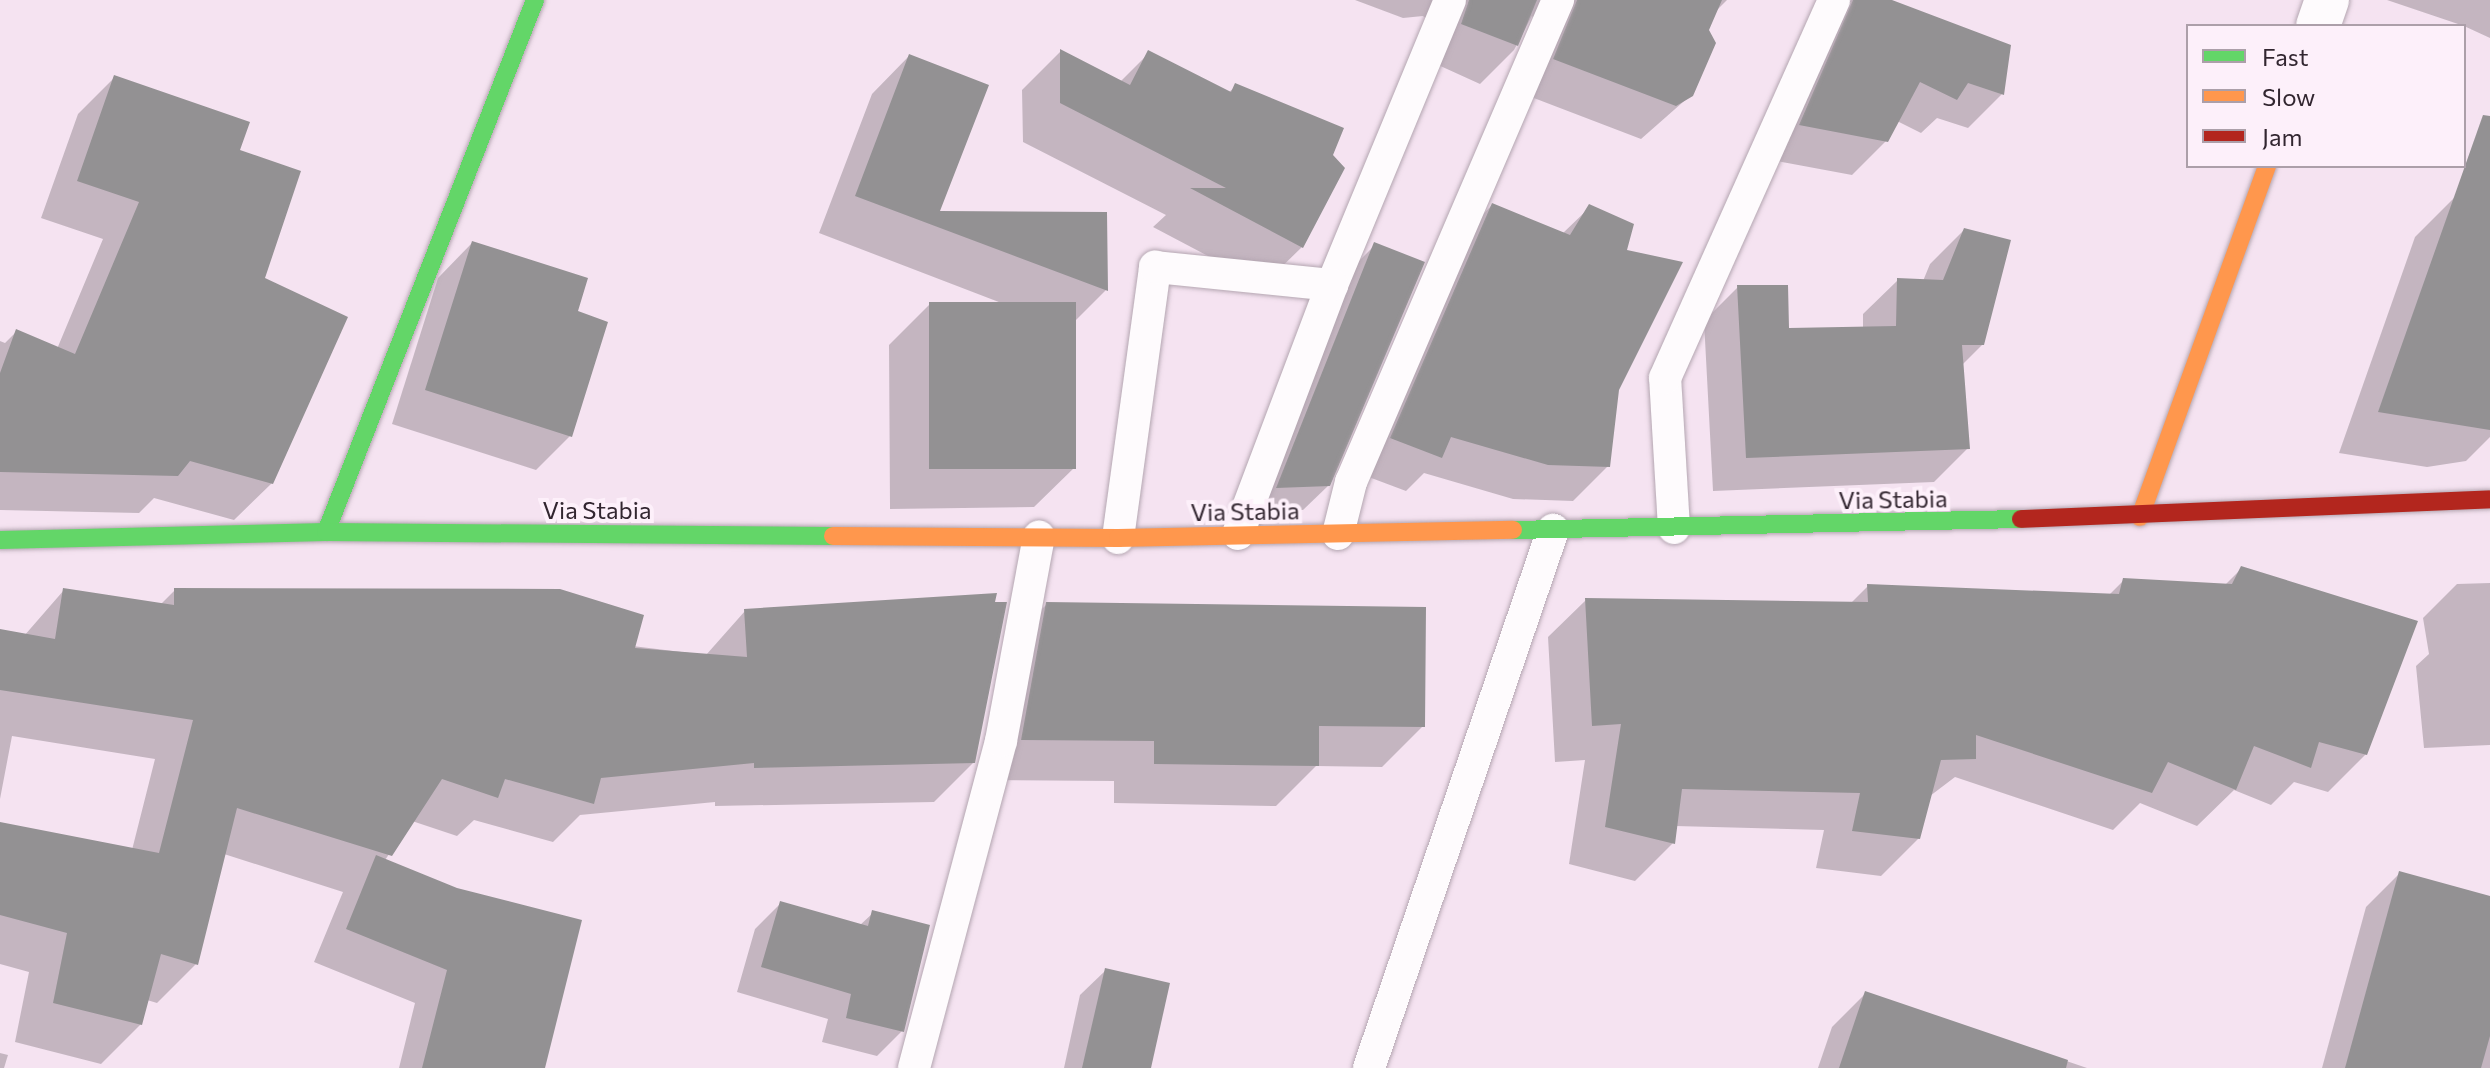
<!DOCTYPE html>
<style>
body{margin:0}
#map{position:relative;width:2490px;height:1068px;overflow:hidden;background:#f5e3f1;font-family:Commissioner,sans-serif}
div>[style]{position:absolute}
.shadow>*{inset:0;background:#0003}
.building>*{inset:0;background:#939193;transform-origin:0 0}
.roads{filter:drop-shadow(0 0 2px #b4a6b1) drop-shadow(0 0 2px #b4a6b1)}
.lane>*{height:32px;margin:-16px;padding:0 16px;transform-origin:16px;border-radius:16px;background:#fefbfd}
.street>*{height:44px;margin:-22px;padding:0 22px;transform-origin:22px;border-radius:22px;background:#fefbfd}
.fast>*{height:18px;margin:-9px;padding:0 9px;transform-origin:9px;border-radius:9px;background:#63d668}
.slow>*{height:18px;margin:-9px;padding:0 9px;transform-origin:9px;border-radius:9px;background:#ff974d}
.jam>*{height:18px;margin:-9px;padding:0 9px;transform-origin:9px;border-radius:9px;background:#b3261e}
span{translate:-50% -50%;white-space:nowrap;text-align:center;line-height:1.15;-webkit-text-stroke:8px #fdf0fa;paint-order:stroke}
.street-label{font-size:24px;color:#322630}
.legend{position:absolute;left:2186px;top:24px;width:280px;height:144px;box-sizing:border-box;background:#fdf0fa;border:2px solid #ac9fa9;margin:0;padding:10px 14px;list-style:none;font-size:24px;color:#322630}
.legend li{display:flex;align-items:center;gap:16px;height:40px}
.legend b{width:40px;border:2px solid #ac9fa9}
</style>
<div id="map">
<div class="shadow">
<i style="clip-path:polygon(1355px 0,1727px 0,1704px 23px,1691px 95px,1641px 139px,1521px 93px,1544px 31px,1532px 16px,1514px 50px,1480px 84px,1436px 64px,1448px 36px,1423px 16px,1403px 18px)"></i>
<i style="clip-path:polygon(1839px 0,1886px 0,2002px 94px,1968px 128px,1937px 118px,1921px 133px,1897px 121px,1886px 141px,1852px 175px,1766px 159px)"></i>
<i style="clip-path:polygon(2387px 0,2490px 0,2490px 38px,2464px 26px)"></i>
<i style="clip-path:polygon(1060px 52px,1120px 82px,1149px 53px,1228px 93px,1236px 86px,1302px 247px,1263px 285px,1153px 227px,1166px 215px,1023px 142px,1022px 90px)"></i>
<i style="clip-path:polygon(909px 56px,937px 213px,1105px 214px,1106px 290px,1074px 322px,1075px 467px,1034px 507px,890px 509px,889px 345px,930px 304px,1004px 304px,819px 233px,872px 94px)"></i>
<i style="clip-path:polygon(115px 77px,238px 151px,262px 279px,272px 483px,234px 520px,154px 498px,139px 513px,0 510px,0 341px,5px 343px,17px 331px,57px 349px,103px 239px,41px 218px,78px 114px)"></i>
<i style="clip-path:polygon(2490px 179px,2490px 437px,2466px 461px,2427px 467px,2339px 453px,2415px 237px,2456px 196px)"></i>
<i style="clip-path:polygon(1492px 205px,1562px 234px,1590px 207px,1625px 251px,1608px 466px,1573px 501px,1513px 499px,1424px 473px,1406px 491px,1358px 473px,1458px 240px)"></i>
<i style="clip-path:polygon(1964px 230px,1983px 344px,1962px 365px,1968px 448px,1934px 482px,1713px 491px,1704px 321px,1738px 287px,1787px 330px,1863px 329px,1863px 314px,1898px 280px,1923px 281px,1930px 264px)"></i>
<i style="clip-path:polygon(472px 243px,570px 436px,536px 470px,392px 424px,438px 278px)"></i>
<i style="clip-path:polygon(1375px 245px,1329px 485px,1303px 510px,1252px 512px,1350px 270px)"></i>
<i style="clip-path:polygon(2241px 569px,2366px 754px,2328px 792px,2294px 782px,2271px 805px,2234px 790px,2197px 826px,2140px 803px,2113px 830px,1955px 777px,1930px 796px,1919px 838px,1881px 876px,1816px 868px,1824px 830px,1675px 826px,1673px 843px,1635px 881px,1569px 864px,1585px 760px,1555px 762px,1548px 637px,1586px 600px,1850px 604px,1868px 586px,2109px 595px,2124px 580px,2224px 586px)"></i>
<i style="clip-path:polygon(2490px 583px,2490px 745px,2424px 748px,2416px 666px,2429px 654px,2423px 618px,2457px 584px)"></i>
<i style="clip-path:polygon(64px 590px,160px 605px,175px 590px,706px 655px,745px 611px,974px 762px,934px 802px,715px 806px,715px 802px,580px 815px,553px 842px,474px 820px,457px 836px,412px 821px,385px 860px,543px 1068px,399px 1068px,415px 1003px,314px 962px,343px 892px,224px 854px,196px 964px,157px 1003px,147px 1000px,141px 1024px,101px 1064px,15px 1042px,29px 972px,0 964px,0 824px,132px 850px,155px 759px,12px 736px,0 799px,0 631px,24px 636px)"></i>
<i style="clip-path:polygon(1047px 604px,1423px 726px,1382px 767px,1316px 766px,1276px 806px,1114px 803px,1114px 781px,981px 780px,1006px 645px)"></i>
<i style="clip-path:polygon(2400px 873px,2490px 899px,2490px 1068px,2322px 1068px,2366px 907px)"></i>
<i style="clip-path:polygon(780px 904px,859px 926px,873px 913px,902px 1031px,877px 1056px,822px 1042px,828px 1019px,737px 992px,755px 929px)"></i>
<i style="clip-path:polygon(1106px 970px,1149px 1068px,1064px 1068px,1080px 995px)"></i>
<i style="clip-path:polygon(1866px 993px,2087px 1068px,1818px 1068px,1832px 1027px)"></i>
<i style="clip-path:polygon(0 1053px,8px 1055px,4px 1068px,0 1068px)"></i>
</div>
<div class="building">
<i style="clip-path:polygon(1469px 0,1537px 0,1518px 46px,1461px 24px)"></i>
<i style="clip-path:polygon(1577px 0,1722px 0,1709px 30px,1716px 43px,1693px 96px,1676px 106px,1553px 59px)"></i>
<i style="clip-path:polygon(1853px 0,1892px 0,2011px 45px,2004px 95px,1968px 83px,1957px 100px,1920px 82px,1888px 142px,1799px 125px)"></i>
<i style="clip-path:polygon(1060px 49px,1130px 85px,1148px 50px,1231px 92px,1235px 83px,1344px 128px,1333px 155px,1345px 168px,1303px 248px,1190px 188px,1226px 188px,1060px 103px)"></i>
<i style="clip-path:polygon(909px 54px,989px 85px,940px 211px,1107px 212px,1108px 291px,855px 196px)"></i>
<i style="clip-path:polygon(114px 75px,250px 122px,240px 150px,301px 171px,265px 278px,348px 317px,273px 484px,190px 461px,178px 476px,0 472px,0 373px,16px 329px,75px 354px,139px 202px,77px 181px)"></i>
<i style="clip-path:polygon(2483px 115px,2490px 116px,2490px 430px,2378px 412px)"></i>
<i style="clip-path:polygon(1492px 203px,1570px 235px,1589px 204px,1634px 224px,1627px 250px,1683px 262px,1619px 390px,1610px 467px,1548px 465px,1451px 437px,1442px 458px,1390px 438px)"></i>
<i style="clip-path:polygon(1964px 228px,2011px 240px,1984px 345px,1962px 345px,1970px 449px,1746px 458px,1737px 285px,1788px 285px,1789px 328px,1896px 326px,1897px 278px,1943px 280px)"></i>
<i style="clip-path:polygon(472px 241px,588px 278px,578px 311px,608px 322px,572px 437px,425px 390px)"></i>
<i style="clip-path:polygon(1374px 242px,1425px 262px,1330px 486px,1276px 488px)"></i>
<i style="left:929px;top:302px;width:147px;height:167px"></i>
<i style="clip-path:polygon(2241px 566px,2418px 621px,2367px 755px,2319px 742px,2311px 768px,2254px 746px,2236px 790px,2168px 762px,2152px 793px,1976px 735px,1976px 759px,1941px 760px,1920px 839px,1852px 831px,1860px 793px,1682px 789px,1675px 844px,1605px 827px,1621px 724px,1592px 726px,1585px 598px,1868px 602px,1867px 584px,2119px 594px,2123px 578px,2232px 584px)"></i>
<i style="clip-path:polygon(63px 588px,174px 605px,174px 588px,560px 589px,644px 615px,635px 648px,747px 657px,744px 609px,997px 593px,995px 602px,1007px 602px,975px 763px,754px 768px,754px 763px,601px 778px,594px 804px,505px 779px,498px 798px,442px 779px,392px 856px,237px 808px,198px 965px,161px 954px,142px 1025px,53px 1003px,67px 933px,0 915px,0 822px,159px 853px,193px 720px,0 690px,0 629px,55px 639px)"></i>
<i style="clip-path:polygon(1046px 602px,1426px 607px,1425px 727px,1319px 726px,1319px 766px,1154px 764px,1154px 741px,1021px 740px)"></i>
<i style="clip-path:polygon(376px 855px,457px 888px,582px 920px,545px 1068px,422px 1068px,447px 970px,346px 929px)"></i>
<i style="clip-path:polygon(2399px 871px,2490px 896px,2490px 1036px,2481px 1068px,2345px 1068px)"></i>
<i style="clip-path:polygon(780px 901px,868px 926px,872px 910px,930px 925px,904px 1032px,846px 1018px,851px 994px,761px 967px)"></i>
<i style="clip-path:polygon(1105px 968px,1170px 983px,1151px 1068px,1082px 1068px)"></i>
<i style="clip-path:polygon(1865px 991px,2068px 1060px,2066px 1068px,1839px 1068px)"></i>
</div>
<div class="roads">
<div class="lane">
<i style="left:1674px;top:528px;width:150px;rotate:-93.4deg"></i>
<i style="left:1665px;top:378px;width:414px;rotate:-65.9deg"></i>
<i style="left:1238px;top:534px;width:266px;rotate:-69.3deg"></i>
<i style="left:1332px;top:285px;width:308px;rotate:-67.5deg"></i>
<i style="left:1338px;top:534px;width:54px;rotate:-76deg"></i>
<i style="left:1351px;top:482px;width:525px;rotate:-66.76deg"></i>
<i style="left:1118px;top:538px;width:274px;rotate:-82.2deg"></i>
<i style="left:1155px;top:267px;width:178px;rotate:5.8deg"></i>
<i style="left:914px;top:1068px;width:338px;rotate:-75.1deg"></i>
<i style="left:1001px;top:741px;width:208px;rotate:-79.5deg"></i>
<i style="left:1369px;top:1068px;width:569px;rotate:-71.12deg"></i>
</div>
<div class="street">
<i style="left:2318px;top:26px;width:28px;rotate:-71deg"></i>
</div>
<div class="fast">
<i style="left:1513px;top:530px;width:508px;rotate:-1.24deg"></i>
<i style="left:326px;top:532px;width:572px;rotate:-68.55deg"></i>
<i style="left:0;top:540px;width:326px;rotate:-1.4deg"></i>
<i style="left:326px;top:532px;width:507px;rotate:0.45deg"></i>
</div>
<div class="slow">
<i style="left:2140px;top:517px;width:373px;rotate:-70.1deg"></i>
<i style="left:833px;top:536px;width:285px;rotate:0.4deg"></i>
<i style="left:1118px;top:538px;width:395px;rotate:-1.2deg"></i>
</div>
<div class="jam">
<i style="left:2021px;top:519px;width:469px;rotate:-2.4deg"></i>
</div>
</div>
<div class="street-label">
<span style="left:1893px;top:499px;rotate:-1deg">Via Stabia</span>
<span style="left:597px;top:510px">Via Stabia</span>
<span style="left:1245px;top:511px;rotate:-1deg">Via Stabia</span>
</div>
<ul class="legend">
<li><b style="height:10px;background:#63d668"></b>Fast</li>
<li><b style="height:10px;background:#ff974d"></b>Slow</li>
<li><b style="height:10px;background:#b3261e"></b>Jam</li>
</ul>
</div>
